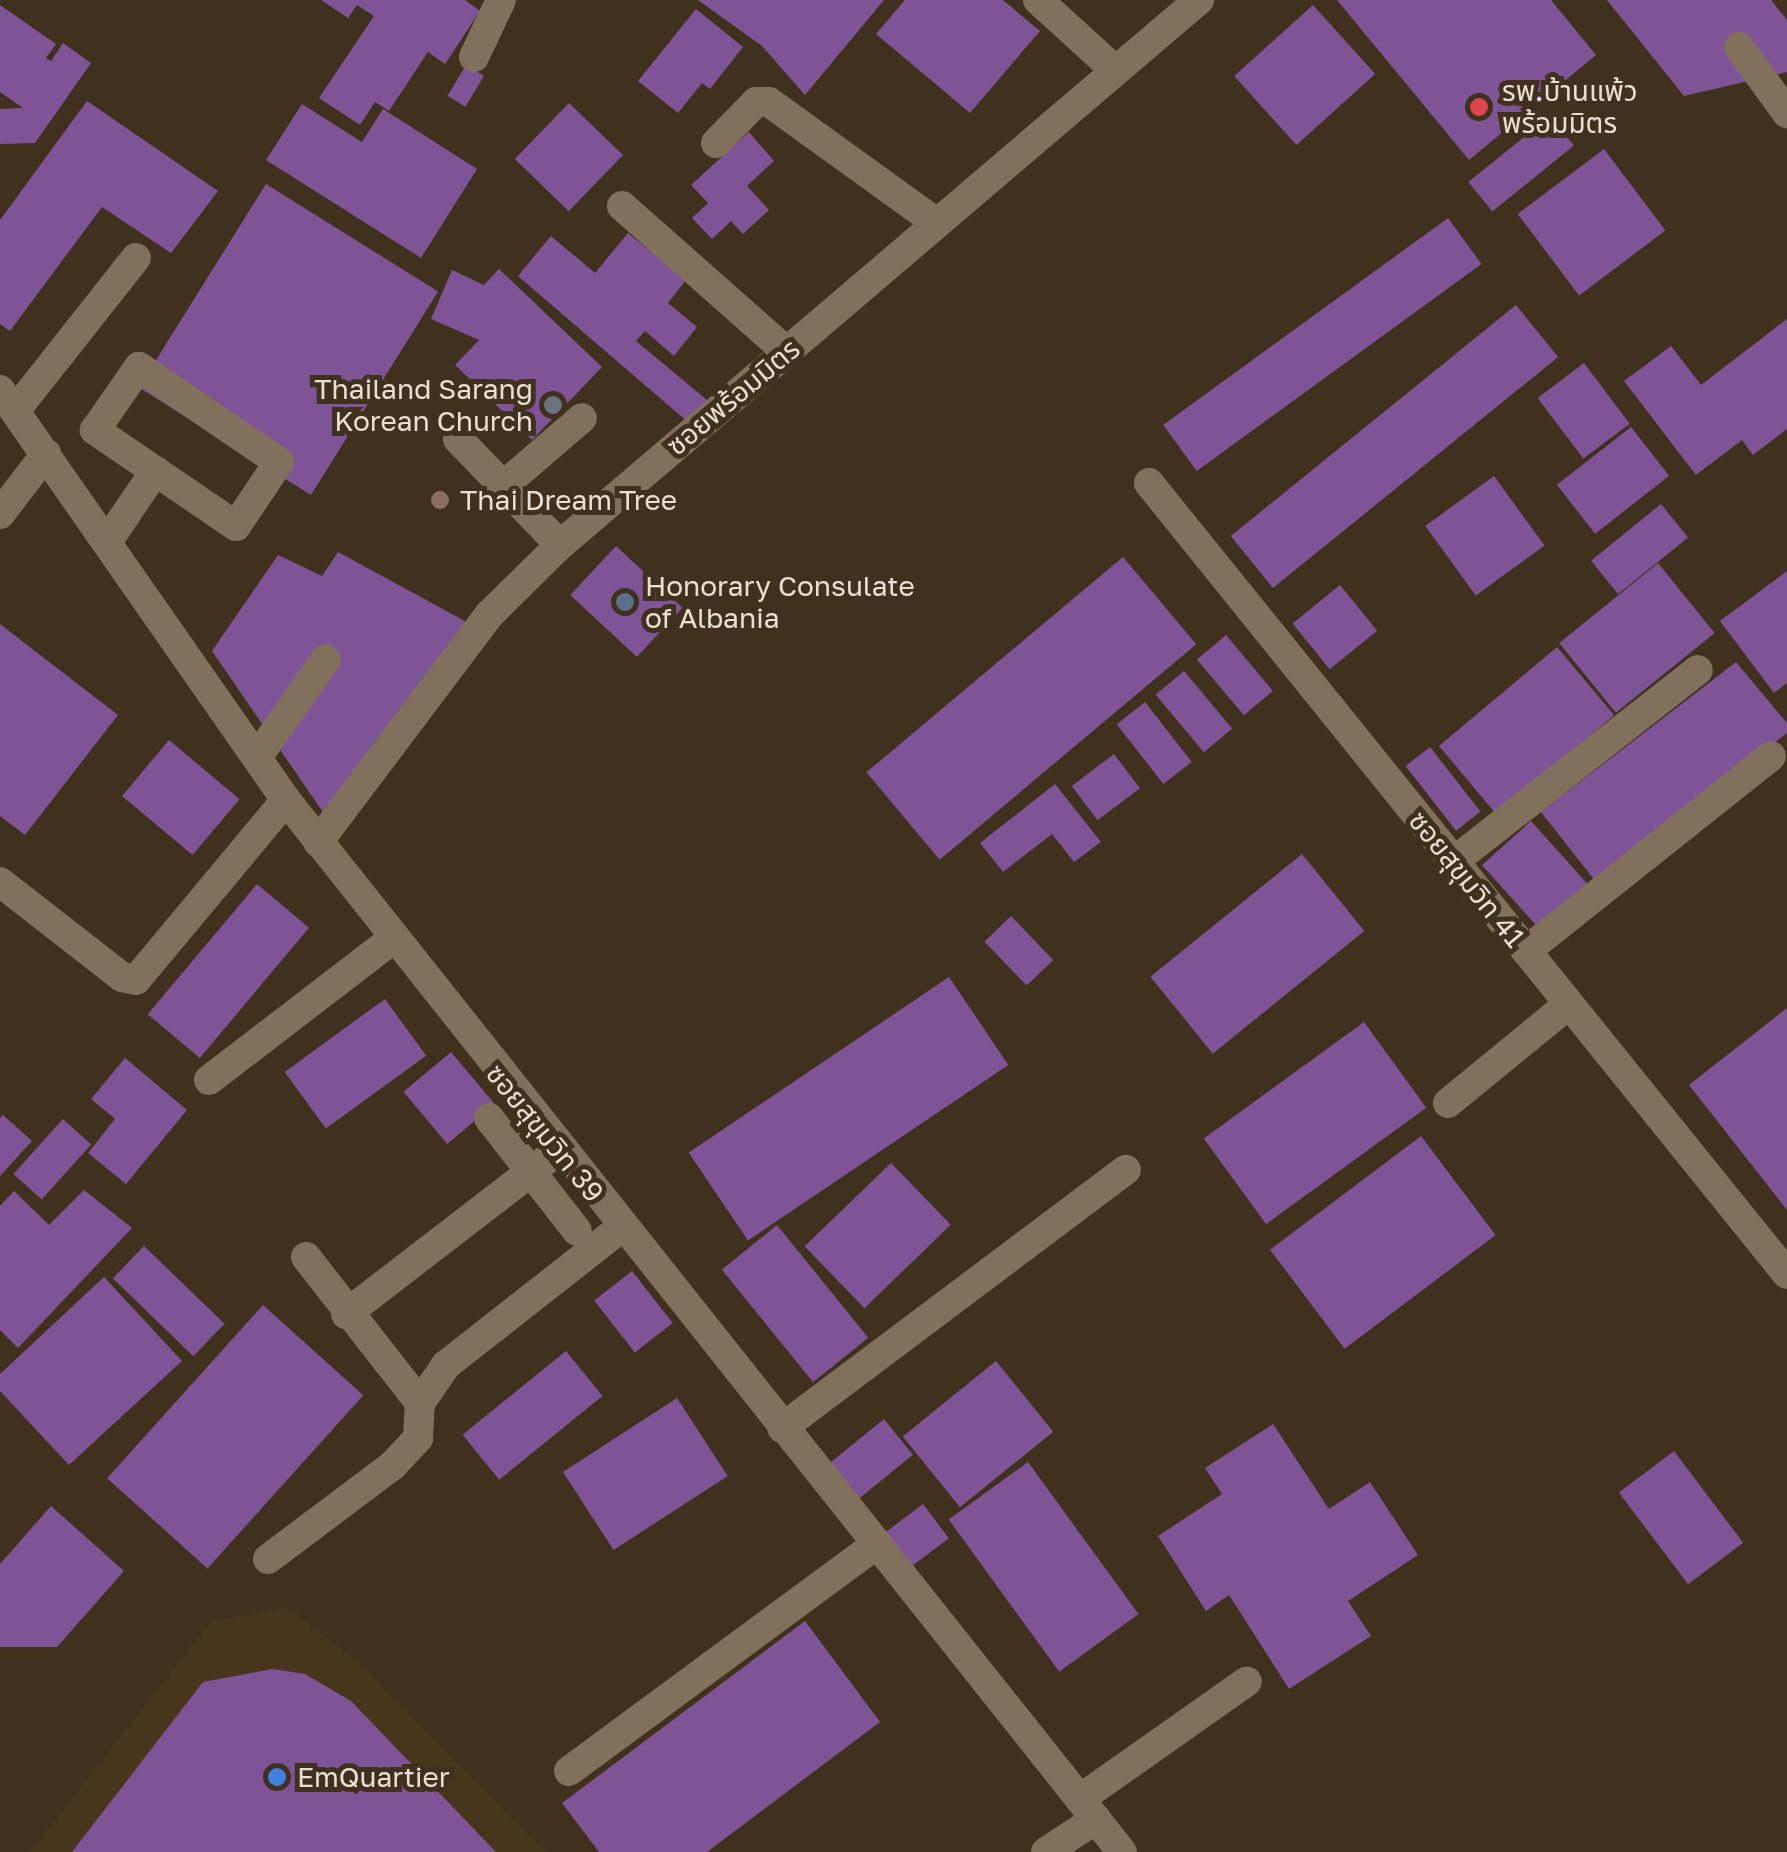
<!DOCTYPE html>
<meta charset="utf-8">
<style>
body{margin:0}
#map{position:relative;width:1787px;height:1852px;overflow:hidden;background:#3f311d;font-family:"Golos Text","Noto Sans Thai",sans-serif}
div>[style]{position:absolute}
.built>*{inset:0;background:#48361c}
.building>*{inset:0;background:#7f5497;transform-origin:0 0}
.minor>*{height:30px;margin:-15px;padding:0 15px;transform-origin:15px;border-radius:15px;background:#81715c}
.dots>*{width:28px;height:28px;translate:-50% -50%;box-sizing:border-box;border:5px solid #3f311d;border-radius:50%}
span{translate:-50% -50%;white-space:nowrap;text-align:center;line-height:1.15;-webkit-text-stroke:10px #3f311d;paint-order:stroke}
.poi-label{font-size:28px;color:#e9e0d4}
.left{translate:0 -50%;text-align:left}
.right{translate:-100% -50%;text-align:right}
.street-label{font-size:28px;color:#e9e0d4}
</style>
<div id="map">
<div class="built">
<i style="clip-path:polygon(287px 1607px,351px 1656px,546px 1852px,30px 1852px,210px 1622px)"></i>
</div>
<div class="building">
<i style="clip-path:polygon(321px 0,465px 0,480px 11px,445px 64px,428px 52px,389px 111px,375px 102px,360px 125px,319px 98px,374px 16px,357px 5px,348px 18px)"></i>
<i style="clip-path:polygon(698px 0,884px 0,805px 95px,762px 46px)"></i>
<i style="clip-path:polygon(905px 0,1003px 0,1040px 31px,970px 113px,876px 34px)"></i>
<i style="clip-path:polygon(1337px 0,1551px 0,1596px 55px,1469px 160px)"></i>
<i style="clip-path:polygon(1607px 0,1771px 0,1787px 20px,1787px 72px,1684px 96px)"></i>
<i style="clip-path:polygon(0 5px,56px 44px,46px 58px,51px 61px,63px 43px,91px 63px,35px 143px,0 144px,0 109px,23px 108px,0 92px)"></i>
<i style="left:1313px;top:5px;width:93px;height:106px;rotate:48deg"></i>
<i style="clip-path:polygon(696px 9px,743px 47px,710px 89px,702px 83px,678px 113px,638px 81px)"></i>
<i style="left:466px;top:65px;width:21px;height:36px;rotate:31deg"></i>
<i style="clip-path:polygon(87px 101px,218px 191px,171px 253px,102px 207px,10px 331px,0 324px,0 220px)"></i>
<i style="left:569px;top:103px;width:75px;height:78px;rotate:44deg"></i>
<i style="clip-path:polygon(302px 104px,362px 142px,383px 109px,477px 169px,421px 258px,266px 160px)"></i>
<i style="left:1550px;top:116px;width:38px;height:105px;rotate:51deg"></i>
<i style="clip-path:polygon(749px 132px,774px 161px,747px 186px,769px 210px,743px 234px,731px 221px,712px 239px,692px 218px,708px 203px,691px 185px)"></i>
<i style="left:1604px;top:149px;width:102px;height:108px;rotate:53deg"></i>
<i style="left:266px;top:184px;width:203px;height:240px;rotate:32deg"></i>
<i style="left:1448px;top:218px;width:57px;height:352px;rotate:54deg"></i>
<i style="clip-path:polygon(628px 233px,686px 280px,668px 303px,697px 327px,674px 356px,645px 331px,636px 341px,707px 400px,689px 423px,518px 276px,551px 236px,595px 273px)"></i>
<i style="clip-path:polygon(499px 269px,602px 367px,532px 440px,455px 365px,479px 340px,431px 319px,452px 270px,484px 285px)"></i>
<i style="left:1516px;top:305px;width:67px;height:367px;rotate:51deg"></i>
<i style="clip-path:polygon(1787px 319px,1787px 429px,1753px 455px,1742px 440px,1696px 475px,1624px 381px,1671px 346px,1701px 385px)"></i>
<i style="left:1584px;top:363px;width:76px;height:58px;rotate:53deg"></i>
<i style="left:1631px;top:427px;width:62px;height:94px;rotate:52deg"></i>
<i style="left:1494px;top:476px;width:86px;height:85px;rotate:54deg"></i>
<i style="left:1661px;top:504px;width:43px;height:90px;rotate:51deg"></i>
<i style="left:616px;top:546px;width:91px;height:67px;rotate:43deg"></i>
<i style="clip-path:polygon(338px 552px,474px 626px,327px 818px,212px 651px,278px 555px,322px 576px)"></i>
<i style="left:1123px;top:557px;width:114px;height:335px;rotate:50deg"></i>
<i style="left:1658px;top:563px;width:90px;height:127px;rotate:51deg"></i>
<i style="clip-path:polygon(1787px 571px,1787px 683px,1774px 693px,1720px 621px)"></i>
<i style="left:1340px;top:585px;width:59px;height:61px;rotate:51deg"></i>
<i style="clip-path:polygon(0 624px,118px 715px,25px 835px,0 816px)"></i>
<i style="left:1226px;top:635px;width:73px;height:38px;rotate:50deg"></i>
<i style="left:1557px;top:647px;width:89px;height:154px;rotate:50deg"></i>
<i style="clip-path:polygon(1736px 662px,1787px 723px,1787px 733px,1596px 882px,1541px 812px)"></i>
<i style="left:1184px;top:671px;width:75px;height:37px;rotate:50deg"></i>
<i style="left:1145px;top:702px;width:76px;height:36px;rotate:52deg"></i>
<i style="left:169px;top:740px;width:92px;height:73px;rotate:40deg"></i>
<i style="left:1430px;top:747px;width:82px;height:31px;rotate:52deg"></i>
<i style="left:1114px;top:754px;width:43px;height:53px;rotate:53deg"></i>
<i style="clip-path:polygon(1055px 784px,1101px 842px,1074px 862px,1052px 834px,1003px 872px,980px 843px)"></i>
<i style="left:1531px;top:821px;width:87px;height:66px;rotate:48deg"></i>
<i style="left:1302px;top:854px;width:99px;height:195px;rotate:51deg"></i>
<i style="left:257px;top:884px;width:68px;height:170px;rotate:40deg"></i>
<i style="left:1011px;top:916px;width:61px;height:37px;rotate:46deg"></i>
<i style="left:949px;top:977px;width:106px;height:314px;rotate:56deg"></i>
<i style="left:385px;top:999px;width:70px;height:124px;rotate:54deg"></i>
<i style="clip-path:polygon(1787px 1008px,1787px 1210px,1689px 1085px)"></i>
<i style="left:1364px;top:1022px;width:106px;height:198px;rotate:54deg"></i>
<i style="left:451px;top:1052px;width:68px;height:62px;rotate:50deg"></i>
<i style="clip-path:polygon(125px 1058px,187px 1110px,126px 1184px,88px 1153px,115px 1119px,91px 1099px)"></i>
<i style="clip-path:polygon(3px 1115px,32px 1141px,0 1176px,0 1118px)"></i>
<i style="left:63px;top:1119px;width:38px;height:74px;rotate:42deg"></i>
<i style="left:1421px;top:1136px;width:124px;height:189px;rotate:53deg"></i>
<i style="left:891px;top:1163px;width:86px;height:120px;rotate:46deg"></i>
<i style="clip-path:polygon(84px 1190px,132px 1228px,18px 1348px,0 1330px,0 1206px,14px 1191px,49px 1225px)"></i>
<i style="left:777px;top:1225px;width:145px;height:71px;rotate:51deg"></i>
<i style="left:144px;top:1246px;width:112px;height:45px;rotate:44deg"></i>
<i style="left:632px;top:1271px;width:66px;height:48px;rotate:52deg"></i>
<i style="clip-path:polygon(104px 1277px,182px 1361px,69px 1465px,0 1391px,0 1374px)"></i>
<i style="left:263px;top:1305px;width:135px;height:233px;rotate:42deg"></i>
<i style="left:566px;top:1351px;width:58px;height:133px;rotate:51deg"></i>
<i style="left:996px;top:1361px;width:91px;height:120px;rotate:51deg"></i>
<i style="left:677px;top:1398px;width:93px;height:136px;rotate:57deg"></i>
<i style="left:884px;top:1419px;width:46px;height:73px;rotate:51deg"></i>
<i style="clip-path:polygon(1273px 1424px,1329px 1509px,1370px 1482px,1418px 1555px,1348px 1601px,1371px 1636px,1289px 1689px,1229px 1595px,1206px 1611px,1158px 1536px,1222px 1494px,1205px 1468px)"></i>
<i style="left:1674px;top:1451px;width:115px;height:69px;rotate:53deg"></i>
<i style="left:1028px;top:1462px;width:188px;height:98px;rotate:54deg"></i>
<i style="left:923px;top:1504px;width:43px;height:49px;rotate:53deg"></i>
<i style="clip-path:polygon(51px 1506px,124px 1571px,57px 1647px,0 1647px,0 1564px)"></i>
<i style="clip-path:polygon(805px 1621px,880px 1722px,707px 1852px,599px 1852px,562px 1803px)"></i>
<i style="clip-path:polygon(272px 1669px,305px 1674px,351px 1701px,496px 1852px,72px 1852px,203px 1682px)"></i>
</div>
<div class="minor">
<i style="left:1038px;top:0;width:104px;rotate:42.3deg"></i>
<i style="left:1739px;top:47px;width:82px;rotate:54deg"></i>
<i style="left:474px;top:57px;width:63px;rotate:-64.7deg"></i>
<i style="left:716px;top:143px;width:57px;rotate:-45.7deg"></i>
<i style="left:756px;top:102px;width:13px"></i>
<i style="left:769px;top:102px;width:207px;rotate:35.8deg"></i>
<i style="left:622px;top:206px;width:219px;rotate:41.5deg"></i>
<i style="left:139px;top:367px;width:169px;rotate:34.2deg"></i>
<i style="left:279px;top:462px;width:77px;rotate:123.9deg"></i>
<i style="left:236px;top:526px;width:171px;rotate:-145.8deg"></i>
<i style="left:95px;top:430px;width:77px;rotate:-55.1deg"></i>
<i style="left:0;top:390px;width:500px;rotate:55.1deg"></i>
<i style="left:286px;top:800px;width:1344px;rotate:51.53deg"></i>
<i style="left:15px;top:411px;width:195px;rotate:-51.7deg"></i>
<i style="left:458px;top:439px;width:147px;rotate:46.1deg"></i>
<i style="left:1149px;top:483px;width:1016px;rotate:51.11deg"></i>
<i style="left:503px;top:486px;width:104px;rotate:-40.7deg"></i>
<i style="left:0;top:514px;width:76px;rotate:-52.5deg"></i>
<i style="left:107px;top:542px;width:86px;rotate:-55.9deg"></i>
<i style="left:258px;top:756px;width:118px;rotate:-55deg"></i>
<i style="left:318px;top:842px;width:286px;rotate:-53deg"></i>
<i style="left:490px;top:614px;width:98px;rotate:-44.6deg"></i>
<i style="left:560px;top:545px;width:840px;rotate:-40.46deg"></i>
<i style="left:1453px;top:862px;width:311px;rotate:-38.1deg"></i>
<i style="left:0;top:882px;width:155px;rotate:37.9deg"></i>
<i style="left:122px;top:977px;width:14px;rotate:12deg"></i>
<i style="left:136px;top:980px;width:234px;rotate:-50.2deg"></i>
<i style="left:1526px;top:951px;width:313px;rotate:-38.5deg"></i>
<i style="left:209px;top:1080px;width:232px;rotate:-37.5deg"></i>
<i style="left:1448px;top:1103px;width:156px;rotate:-39.3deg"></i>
<i style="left:489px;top:1118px;width:143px;rotate:52.1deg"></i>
<i style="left:306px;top:1257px;width:185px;rotate:52deg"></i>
<i style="left:346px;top:1314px;width:269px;rotate:-37.6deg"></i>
<i style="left:782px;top:1428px;width:430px;rotate:-36.9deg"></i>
<i style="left:268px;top:1559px;width:156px;rotate:-36.9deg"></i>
<i style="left:393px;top:1465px;width:37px;rotate:-47deg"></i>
<i style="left:418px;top:1438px;width:35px;rotate:-87deg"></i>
<i style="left:420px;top:1403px;width:46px;rotate:-55.6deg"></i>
<i style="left:446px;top:1365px;width:222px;rotate:-38.1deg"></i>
<i style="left:569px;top:1771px;width:381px;rotate:-36.4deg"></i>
<i style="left:1080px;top:1799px;width:204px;rotate:-35.2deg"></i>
<i style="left:1046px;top:1852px;width:60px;rotate:-33.4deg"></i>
</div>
<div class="dots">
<i style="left:1479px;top:107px;background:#e0444e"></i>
<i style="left:553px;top:405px;background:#6b7280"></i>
<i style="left:440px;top:500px;background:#8d6e63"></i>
<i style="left:625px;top:602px;background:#5c6f8a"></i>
<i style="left:277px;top:1777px;background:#3f7fe0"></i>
</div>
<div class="poi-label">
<span class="left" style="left:1502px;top:107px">รพ.บ้านแพ้ว<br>พร้อมมิตร</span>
<span class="right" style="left:533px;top:405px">Thailand Sarang<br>Korean Church</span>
<span class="left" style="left:460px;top:500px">Thai Dream Tree</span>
<span class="left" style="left:645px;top:602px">Honorary Consulate<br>of Albania</span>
<span class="left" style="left:297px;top:1777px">EmQuartier</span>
</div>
<div class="street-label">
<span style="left:733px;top:397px;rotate:-40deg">ซอยพร้อมมิตร</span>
<span style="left:1467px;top:879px;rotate:51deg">ซอยสุขุมวิท 41</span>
<span style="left:545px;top:1133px;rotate:51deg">ซอยสุขุมวิท 39</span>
</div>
</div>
